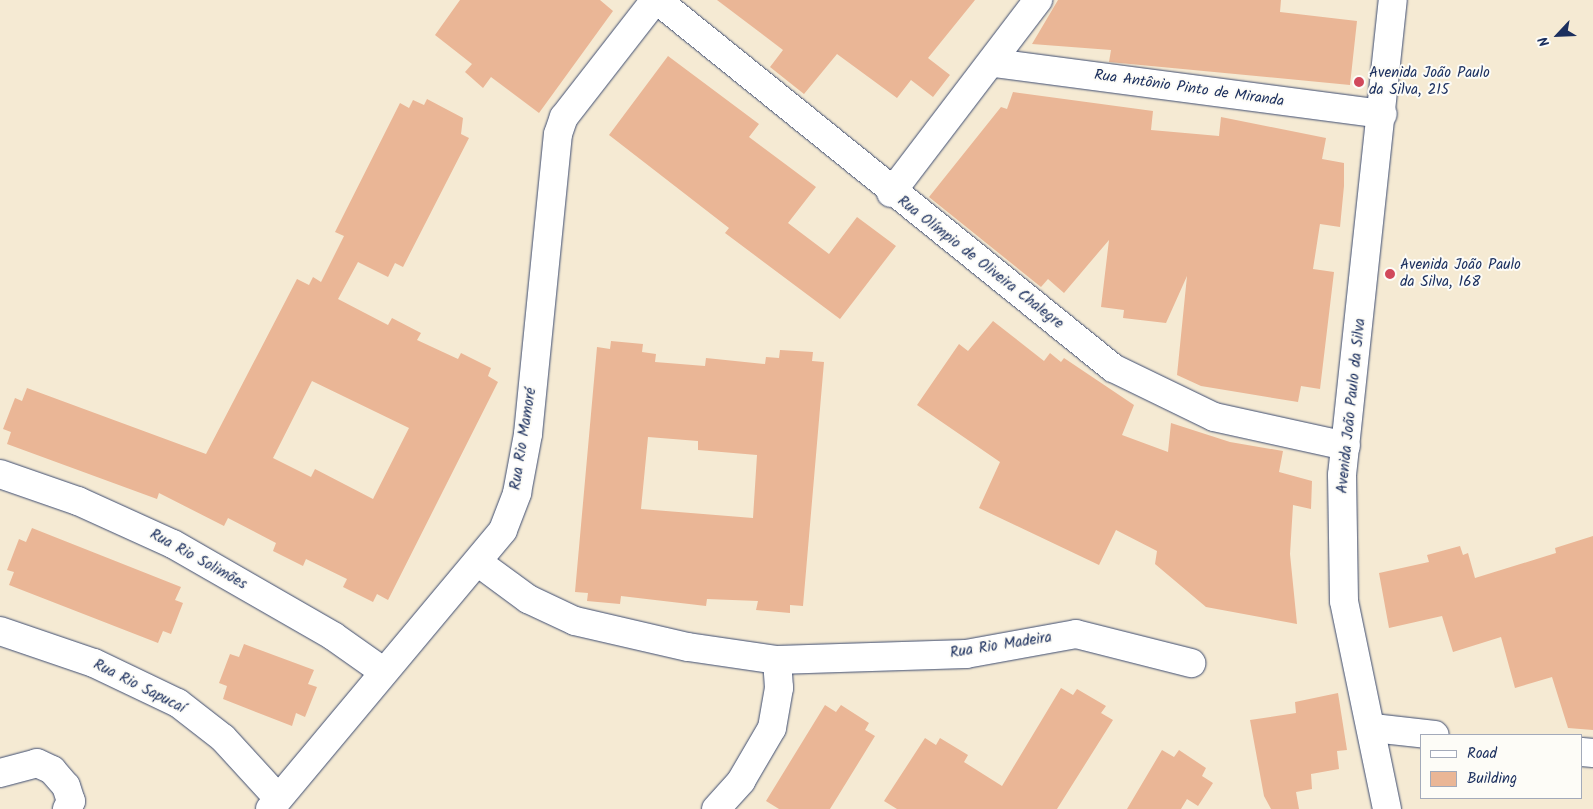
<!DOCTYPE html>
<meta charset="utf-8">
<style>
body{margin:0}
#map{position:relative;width:1593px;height:809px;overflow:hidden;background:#f5ead3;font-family:Kalam,sans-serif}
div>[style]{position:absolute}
.building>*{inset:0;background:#eab696}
.roads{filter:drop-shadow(0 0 1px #3c4b70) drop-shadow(0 0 1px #3c4b70)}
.minor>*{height:28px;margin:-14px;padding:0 14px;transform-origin:14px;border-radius:14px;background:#fff}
.dots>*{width:14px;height:14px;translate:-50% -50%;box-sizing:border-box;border:2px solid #fdfcf7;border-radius:50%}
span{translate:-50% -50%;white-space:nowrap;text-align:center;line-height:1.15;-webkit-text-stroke:4px #fdfcf7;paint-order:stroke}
.poi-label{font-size:15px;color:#1b2f5e}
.left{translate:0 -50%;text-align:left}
.street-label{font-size:15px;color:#1b2f5e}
.legend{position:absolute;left:1420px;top:734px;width:162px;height:65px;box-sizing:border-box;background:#fdfcf7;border:1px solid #a3aaba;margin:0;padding:6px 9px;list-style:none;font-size:15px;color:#1b2f5e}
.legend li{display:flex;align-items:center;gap:10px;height:25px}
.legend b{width:25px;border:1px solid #a3aaba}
.north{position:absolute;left:1533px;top:10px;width:50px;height:50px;-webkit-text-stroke:4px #fdfcf7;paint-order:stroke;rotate:245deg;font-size:14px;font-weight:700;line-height:20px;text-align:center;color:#1b2f5e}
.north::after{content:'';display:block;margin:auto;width:18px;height:22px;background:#1b2f5e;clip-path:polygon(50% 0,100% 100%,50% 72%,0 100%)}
</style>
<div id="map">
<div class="building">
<i style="clip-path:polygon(460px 0,600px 0,613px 11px,539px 113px,491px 77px,483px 88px,465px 72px,472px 64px,435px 35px)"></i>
<i style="clip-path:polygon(717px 0,975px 0,928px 58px,950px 75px,933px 97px,911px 80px,897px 98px,837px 54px,804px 94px,770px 67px,783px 50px)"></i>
<i style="clip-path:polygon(1058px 0,1281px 0,1280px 12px,1357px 21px,1350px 85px,1109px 62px,1111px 50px,1032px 44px)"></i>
<i style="clip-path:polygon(668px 56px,759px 124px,749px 137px,816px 187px,788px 223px,829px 254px,857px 217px,896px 246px,840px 319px,725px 233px,729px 228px,609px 135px)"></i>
<i style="clip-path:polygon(1013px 92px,1153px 111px,1151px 130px,1219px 136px,1221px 117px,1326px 138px,1322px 159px,1344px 163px,1344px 186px,1340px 227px,1320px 224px,1313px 269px,1334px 272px,1320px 389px,1301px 386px,1298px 402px,1201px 386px,1177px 375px,1187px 276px,1166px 323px,1123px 318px,1124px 310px,1101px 307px,1109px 240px,1064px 293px,1048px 279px,1041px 287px,929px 197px,1001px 107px,1007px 109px)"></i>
<i style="clip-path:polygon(evenodd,427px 99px,463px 118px,461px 134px,469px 138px,403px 267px,395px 263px,388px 277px,358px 262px,338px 299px,388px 325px,392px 318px,421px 333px,417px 340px,458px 359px,461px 353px,491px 368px,488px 376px,498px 382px,388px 600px,377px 594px,373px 602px,343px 587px,347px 579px,306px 559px,303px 566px,273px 551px,276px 543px,228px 518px,224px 526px,159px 493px,157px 499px,7px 444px,11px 432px,3px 429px,15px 398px,22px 401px,27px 388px,206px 454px,297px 279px,309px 285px,313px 277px,321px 282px,344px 236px,335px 232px,400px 103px,409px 108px,413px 100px,424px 105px,427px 99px,312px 381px,409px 428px,373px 499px,315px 469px,311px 477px,273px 458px,312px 381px)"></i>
<i style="clip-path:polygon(993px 321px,1044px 361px,1050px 353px,1061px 362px,1064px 358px,1134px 405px,1122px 435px,1168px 452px,1171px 423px,1230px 442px,1283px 451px,1279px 472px,1312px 481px,1311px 509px,1293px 505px,1290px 554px,1297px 624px,1206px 607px,1155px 564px,1157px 551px,1116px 530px,1099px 565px,979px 508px,1000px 462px,917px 405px,959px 344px,968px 351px)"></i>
<i style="clip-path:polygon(evenodd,611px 341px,643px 344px,642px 352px,656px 354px,655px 362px,705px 366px,706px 358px,765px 364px,766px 357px,779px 358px,780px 350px,813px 352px,812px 361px,824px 362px,803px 606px,790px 605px,790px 613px,756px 610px,758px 601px,707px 599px,706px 606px,621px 596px,620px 604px,587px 601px,588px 593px,575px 592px,597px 347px,610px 349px,611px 341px,648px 437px,698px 441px,698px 450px,757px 455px,753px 518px,641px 509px,648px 437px)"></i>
<i style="clip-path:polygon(32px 528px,181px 587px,175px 600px,183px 603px,171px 634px,163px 631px,158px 643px,9px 585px,14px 572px,7px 570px,19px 539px,26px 542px)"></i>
<i style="clip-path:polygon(1593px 536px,1593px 730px,1568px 728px,1552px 677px,1515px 688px,1501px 637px,1453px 652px,1442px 616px,1389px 628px,1379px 573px,1429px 562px,1427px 555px,1460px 546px,1463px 555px,1468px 553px,1475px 578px,1556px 553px,1555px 548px)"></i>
<i style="clip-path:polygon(244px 644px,314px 670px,308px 684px,317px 687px,305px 717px,296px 713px,292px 726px,223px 699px,227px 686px,219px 683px,230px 654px,239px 657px)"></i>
<i style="clip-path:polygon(1061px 688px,1073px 695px,1077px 689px,1106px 706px,1101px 713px,1113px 720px,1057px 809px,897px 809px,884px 801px,925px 738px,936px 745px,940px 738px,968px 755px,964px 762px,1002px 786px)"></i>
<i style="clip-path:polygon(1338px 693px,1347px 750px,1337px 751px,1339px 769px,1311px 774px,1312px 789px,1296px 792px,1299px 809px,1271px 809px,1264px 796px,1250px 720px,1296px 713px,1295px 702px)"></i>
<i style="clip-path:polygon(825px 705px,836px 712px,841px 705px,869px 723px,865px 730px,875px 736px,830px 809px,779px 809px,766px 801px)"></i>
<i style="clip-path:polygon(1162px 750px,1174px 757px,1179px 750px,1206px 768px,1202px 776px,1213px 783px,1198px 806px,1187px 799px,1181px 809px,1127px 809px)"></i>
</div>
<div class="roads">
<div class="minor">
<i style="left:657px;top:0;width:586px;rotate:38.9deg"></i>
<i style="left:1113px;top:368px;width:112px;rotate:25.9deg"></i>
<i style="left:1214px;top:417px;width:135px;rotate:12.4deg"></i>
<i style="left:994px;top:63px;width:392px;rotate:7.5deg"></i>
<i style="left:891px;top:193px;width:243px;rotate:-52.7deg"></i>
<i style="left:0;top:474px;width:83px;rotate:19.1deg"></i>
<i style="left:78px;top:501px;width:104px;rotate:24.4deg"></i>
<i style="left:173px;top:544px;width:185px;rotate:29.9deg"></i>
<i style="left:333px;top:636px;width:62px;rotate:35.2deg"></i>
<i style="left:479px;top:563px;width:61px;rotate:36.3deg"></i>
<i style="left:528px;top:599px;width:52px;rotate:25.1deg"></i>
<i style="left:575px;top:621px;width:116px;rotate:13deg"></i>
<i style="left:688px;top:647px;width:90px;rotate:8.3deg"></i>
<i style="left:777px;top:660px;width:189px;rotate:-1.8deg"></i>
<i style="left:966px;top:654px;width:112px;rotate:-10.3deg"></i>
<i style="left:1076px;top:634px;width:119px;rotate:14.2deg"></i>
<i style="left:0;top:631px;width:99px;rotate:18.8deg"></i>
<i style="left:94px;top:663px;width:93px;rotate:25.5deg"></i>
<i style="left:178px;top:703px;width:57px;rotate:37.9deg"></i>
<i style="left:223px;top:738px;width:81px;rotate:47.5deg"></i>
<i style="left:1373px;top:728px;width:62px;rotate:6.4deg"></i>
<i style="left:1582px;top:752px;width:11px;rotate:5deg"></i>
<i style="left:0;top:773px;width:38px;rotate:-15deg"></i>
<i style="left:37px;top:763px;width:17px;rotate:25deg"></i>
<i style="left:52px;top:770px;width:21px;rotate:49deg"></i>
<i style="left:66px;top:786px;width:16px;rotate:72deg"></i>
<i style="left:71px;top:801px;width:9px;rotate:117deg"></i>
<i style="left:270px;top:809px;width:363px;rotate:-50.1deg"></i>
<i style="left:503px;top:530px;width:40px;rotate:-69deg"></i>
<i style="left:517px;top:493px;width:60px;rotate:-79.4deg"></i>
<i style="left:528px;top:434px;width:301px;rotate:-84.3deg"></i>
<i style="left:558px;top:134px;width:18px;rotate:-71deg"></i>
<i style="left:564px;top:117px;width:148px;rotate:-52.1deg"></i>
<i style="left:716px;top:809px;width:38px;rotate:-48deg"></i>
<i style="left:741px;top:781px;width:61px;rotate:-59.7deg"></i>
<i style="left:772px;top:728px;width:41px;rotate:-80.1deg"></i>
<i style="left:779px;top:688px;width:28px;rotate:-94deg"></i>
<i style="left:1387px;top:809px;width:212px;rotate:-101.7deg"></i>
<i style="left:1344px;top:601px;width:126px;rotate:-90.9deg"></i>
<i style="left:1342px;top:475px;width:478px;rotate:-83.9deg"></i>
</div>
</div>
<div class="dots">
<i style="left:1359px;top:82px;background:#d1495b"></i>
<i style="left:1390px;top:274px;background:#d1495b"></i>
</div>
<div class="poi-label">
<span class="left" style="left:1369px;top:82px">Avenida João Paulo<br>da Silva, 215</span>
<span class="left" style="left:1400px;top:274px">Avenida João Paulo<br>da Silva, 168</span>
</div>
<div class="street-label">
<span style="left:1189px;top:89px;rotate:8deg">Rua Antônio Pinto de Miranda</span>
<span style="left:980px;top:263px;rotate:38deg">Rua Olímpio de Oliveira Chalegre</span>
<span style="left:1352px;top:406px;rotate:-84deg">Avenida João Paulo da Silva</span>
<span style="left:524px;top:439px;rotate:-81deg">Rua Rio Mamoré</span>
<span style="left:198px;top:560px;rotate:29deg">Rua Rio Solimões</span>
<span style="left:1001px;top:646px;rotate:-9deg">Rua Rio Madeira</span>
<span style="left:139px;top:687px;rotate:27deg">Rua Rio Sapucaí</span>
</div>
<ul class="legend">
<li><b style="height:6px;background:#fff"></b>Road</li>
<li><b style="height:14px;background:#eab696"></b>Building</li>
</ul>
<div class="north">N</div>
</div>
